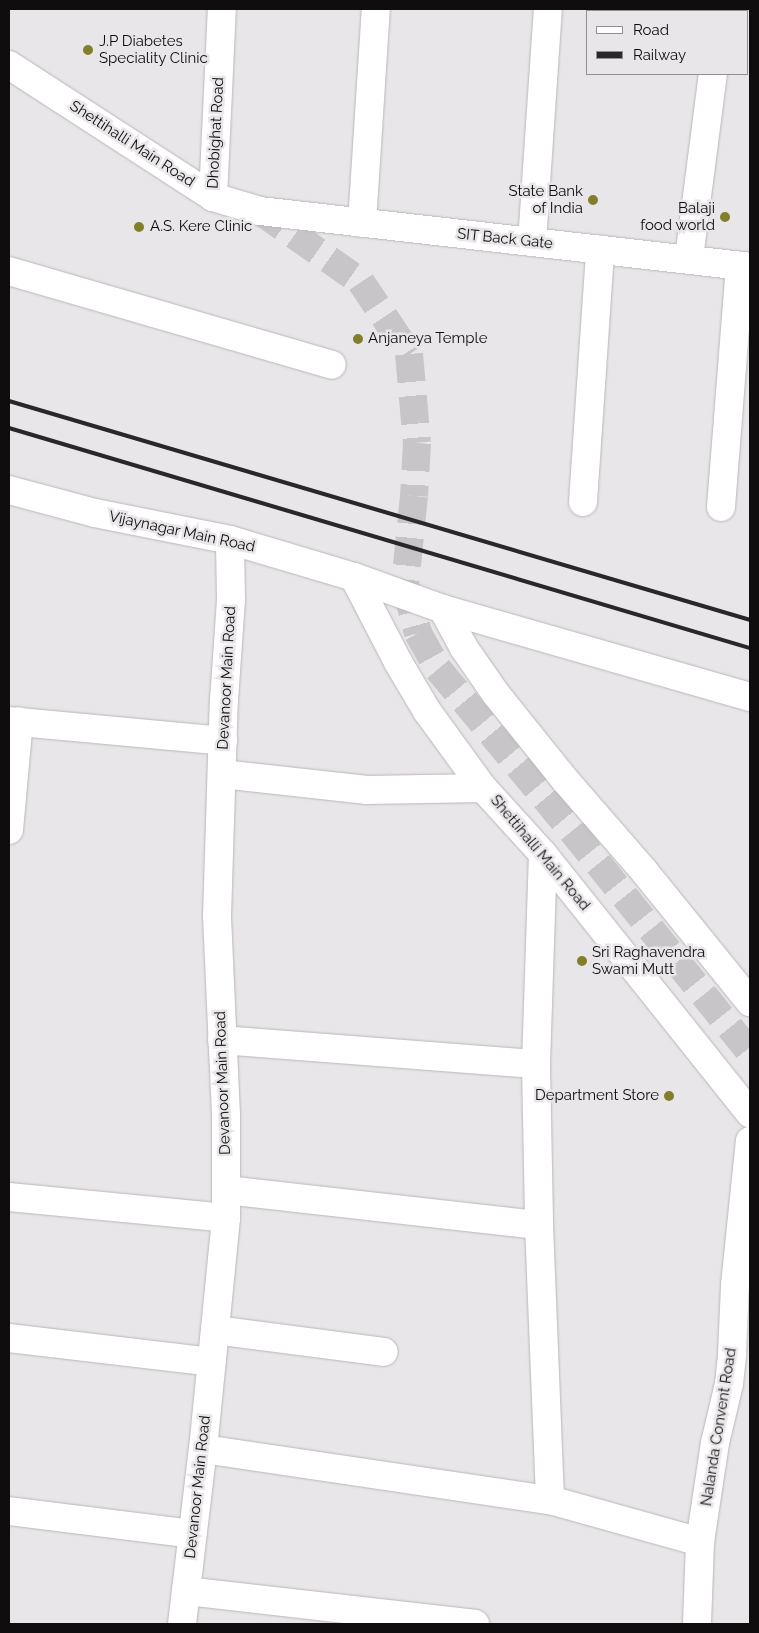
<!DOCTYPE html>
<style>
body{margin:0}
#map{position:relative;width:759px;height:1633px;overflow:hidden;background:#e9e6e9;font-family:Raleway,sans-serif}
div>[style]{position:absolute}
.minor-tunnel>*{height:28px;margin-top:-14px;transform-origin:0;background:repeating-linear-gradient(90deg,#c8c5c8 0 28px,transparent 0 42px)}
.roads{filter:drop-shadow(0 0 1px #b9b6b9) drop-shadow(0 0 1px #b9b6b9)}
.minor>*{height:28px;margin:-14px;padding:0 14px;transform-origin:14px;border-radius:14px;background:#fff}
.major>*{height:28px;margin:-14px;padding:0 14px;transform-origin:14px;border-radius:14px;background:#fff}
.rail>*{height:4px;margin:-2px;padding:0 2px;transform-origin:2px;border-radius:2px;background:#292728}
.dots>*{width:14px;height:14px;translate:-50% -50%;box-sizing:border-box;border:2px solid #e9e6e9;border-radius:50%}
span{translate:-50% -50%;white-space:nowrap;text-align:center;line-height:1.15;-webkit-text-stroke:5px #e9e6e9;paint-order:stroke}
.poi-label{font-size:15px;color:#0f0d0e}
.left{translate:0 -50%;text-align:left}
.right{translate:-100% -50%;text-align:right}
.street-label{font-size:15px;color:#0f0d0e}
.frame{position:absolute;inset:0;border:10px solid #0f0d0e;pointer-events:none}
.legend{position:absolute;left:586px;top:10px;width:162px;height:65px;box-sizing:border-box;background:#e9e6e9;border:1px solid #928f91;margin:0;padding:6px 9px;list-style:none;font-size:15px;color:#0f0d0e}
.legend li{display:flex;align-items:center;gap:10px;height:25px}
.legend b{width:25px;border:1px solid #928f91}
</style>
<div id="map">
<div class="minor-tunnel">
<i style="left:260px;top:211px;width:123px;rotate:35.1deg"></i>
<i style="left:361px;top:282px;width:87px;rotate:56.3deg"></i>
<i style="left:409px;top:354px;width:89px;rotate:84.9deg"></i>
<i style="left:417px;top:443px;width:53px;rotate:93.2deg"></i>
<i style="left:414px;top:496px;width:89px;rotate:95.8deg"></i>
<i style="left:405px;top:585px;width:50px;rotate:74.8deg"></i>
<i style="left:418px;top:633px;width:41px;rotate:60.9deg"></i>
<i style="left:438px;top:669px;width:210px;rotate:50.4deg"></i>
<i style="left:572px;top:831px;width:284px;rotate:51.2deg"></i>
</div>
<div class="roads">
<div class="minor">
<i style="left:721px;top:11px;width:2px;rotate:-90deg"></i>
<i style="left:9px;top:65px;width:243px;rotate:32.9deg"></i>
<i style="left:213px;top:197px;width:49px;rotate:16.6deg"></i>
<i style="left:260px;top:211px;width:493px;rotate:6.5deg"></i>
<i style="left:213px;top:197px;width:188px;rotate:-87.3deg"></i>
<i style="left:362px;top:223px;width:214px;rotate:-86.3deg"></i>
<i style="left:532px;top:242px;width:234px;rotate:-86.1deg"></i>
<i style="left:689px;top:258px;width:186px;rotate:-82.6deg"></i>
<i style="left:9px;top:271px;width:336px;rotate:16.2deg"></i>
<i style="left:583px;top:502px;width:253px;rotate:-86.1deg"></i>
<i style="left:721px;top:507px;width:242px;rotate:-85.5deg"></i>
<i style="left:443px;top:609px;width:319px;rotate:16deg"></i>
<i style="left:9px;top:721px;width:215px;rotate:5.3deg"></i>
<i style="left:222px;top:774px;width:146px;rotate:6.3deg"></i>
<i style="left:367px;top:790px;width:116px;rotate:-1deg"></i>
<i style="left:9px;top:830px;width:109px;rotate:-84.8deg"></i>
<i style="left:222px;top:1040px;width:315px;rotate:4.4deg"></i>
<i style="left:536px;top:1064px;width:210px;rotate:-88.1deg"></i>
<i style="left:536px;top:1064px;width:161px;rotate:88.9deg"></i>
<i style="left:539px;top:1225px;width:275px;rotate:87.7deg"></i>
<i style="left:226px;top:1190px;width:315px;rotate:6.4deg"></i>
<i style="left:9px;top:1197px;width:218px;rotate:5.5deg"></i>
<i style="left:215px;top:1330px;width:170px;rotate:7.4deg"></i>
<i style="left:9px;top:1338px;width:204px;rotate:6.7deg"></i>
<i style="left:203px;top:1449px;width:351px;rotate:8.4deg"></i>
<i style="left:550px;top:1500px;width:156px;rotate:15.6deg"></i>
<i style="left:9px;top:1511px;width:185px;rotate:7.1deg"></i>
<i style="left:186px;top:1591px;width:291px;rotate:6.5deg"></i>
<i style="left:182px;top:1624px;width:176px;rotate:-83.2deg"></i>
<i style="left:203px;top:1449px;width:232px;rotate:-84.3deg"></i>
<i style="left:226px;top:1218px;width:103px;rotate:-90deg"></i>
<i style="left:226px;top:1115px;width:198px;rotate:-92.6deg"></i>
<i style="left:217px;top:917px;width:217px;rotate:-88.2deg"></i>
<i style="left:224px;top:700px;width:100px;rotate:-86deg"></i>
<i style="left:231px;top:600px;width:60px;rotate:-91deg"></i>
<i style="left:697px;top:1624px;width:82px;rotate:-87.9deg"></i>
<i style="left:700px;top:1542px;width:100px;rotate:-81.4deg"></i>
<i style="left:715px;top:1443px;width:61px;rotate:-76.7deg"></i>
<i style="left:729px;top:1384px;width:30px;rotate:-84deg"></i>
<i style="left:732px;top:1354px;width:69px;rotate:-87.5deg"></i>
<i style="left:735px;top:1285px;width:145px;rotate:-84.1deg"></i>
</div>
<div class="major">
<i style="left:9px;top:490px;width:89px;rotate:15deg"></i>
<i style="left:95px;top:513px;width:138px;rotate:11.3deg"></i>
<i style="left:230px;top:540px;width:129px;rotate:16.6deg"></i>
<i style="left:354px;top:577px;width:95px;rotate:19.8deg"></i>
<i style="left:443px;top:609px;width:44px;rotate:61.7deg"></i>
<i style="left:464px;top:648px;width:56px;rotate:55.2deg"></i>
<i style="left:496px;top:694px;width:110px;rotate:51.3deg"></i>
<i style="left:565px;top:780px;width:121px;rotate:49deg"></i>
<i style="left:644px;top:871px;width:169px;rotate:51deg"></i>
<i style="left:354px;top:577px;width:96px;rotate:62.6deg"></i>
<i style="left:398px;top:662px;width:57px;rotate:59.4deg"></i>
<i style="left:427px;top:711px;width:95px;rotate:54deg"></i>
<i style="left:483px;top:788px;width:89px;rotate:47.7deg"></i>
<i style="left:543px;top:854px;width:332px;rotate:51.4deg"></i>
</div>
</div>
<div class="rail">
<i style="left:9px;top:401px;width:773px;rotate:16.46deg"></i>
<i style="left:9px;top:428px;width:773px;rotate:16.54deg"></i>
</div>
<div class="dots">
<i style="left:88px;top:50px;background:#818029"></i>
<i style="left:593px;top:200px;background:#818029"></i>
<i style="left:725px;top:217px;background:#818029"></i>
<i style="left:139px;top:227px;background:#818029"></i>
<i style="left:358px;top:339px;background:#818029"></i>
<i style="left:582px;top:961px;background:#818029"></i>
<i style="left:669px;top:1096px;background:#818029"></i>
</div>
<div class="poi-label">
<span class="left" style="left:99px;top:50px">J.P Diabetes<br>Speciality Clinic</span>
<span class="right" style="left:583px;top:200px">State Bank<br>of India</span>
<span class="right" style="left:715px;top:217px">Balaji<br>food world</span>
<span class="left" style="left:150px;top:227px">A.S. Kere Clinic</span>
<span class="left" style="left:368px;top:339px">Anjaneya Temple</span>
<span class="left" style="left:592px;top:961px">Sri Raghavendra<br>Swami Mutt</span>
<span class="right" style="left:659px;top:1096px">Department Store</span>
</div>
<div class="street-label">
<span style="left:216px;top:133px;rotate:-87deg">Dhobighat Road</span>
<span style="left:132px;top:144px;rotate:33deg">Shettihalli Main Road</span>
<span style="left:505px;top:239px;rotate:6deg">SIT Back Gate</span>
<span style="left:182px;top:532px;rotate:12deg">Vijaynagar Main Road</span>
<span style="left:227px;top:678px;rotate:-87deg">Devanoor Main Road</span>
<span style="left:540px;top:853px;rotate:50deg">Shettihalli Main Road</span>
<span style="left:223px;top:1083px;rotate:-92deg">Devanoor Main Road</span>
<span style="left:719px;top:1427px;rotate:-81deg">Nalanda Convent Road</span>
<span style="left:198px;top:1487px;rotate:-84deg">Devanoor Main Road</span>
</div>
<div class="frame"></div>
<ul class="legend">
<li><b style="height:6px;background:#fff"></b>Road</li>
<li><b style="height:6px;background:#292728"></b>Railway</li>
</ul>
</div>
